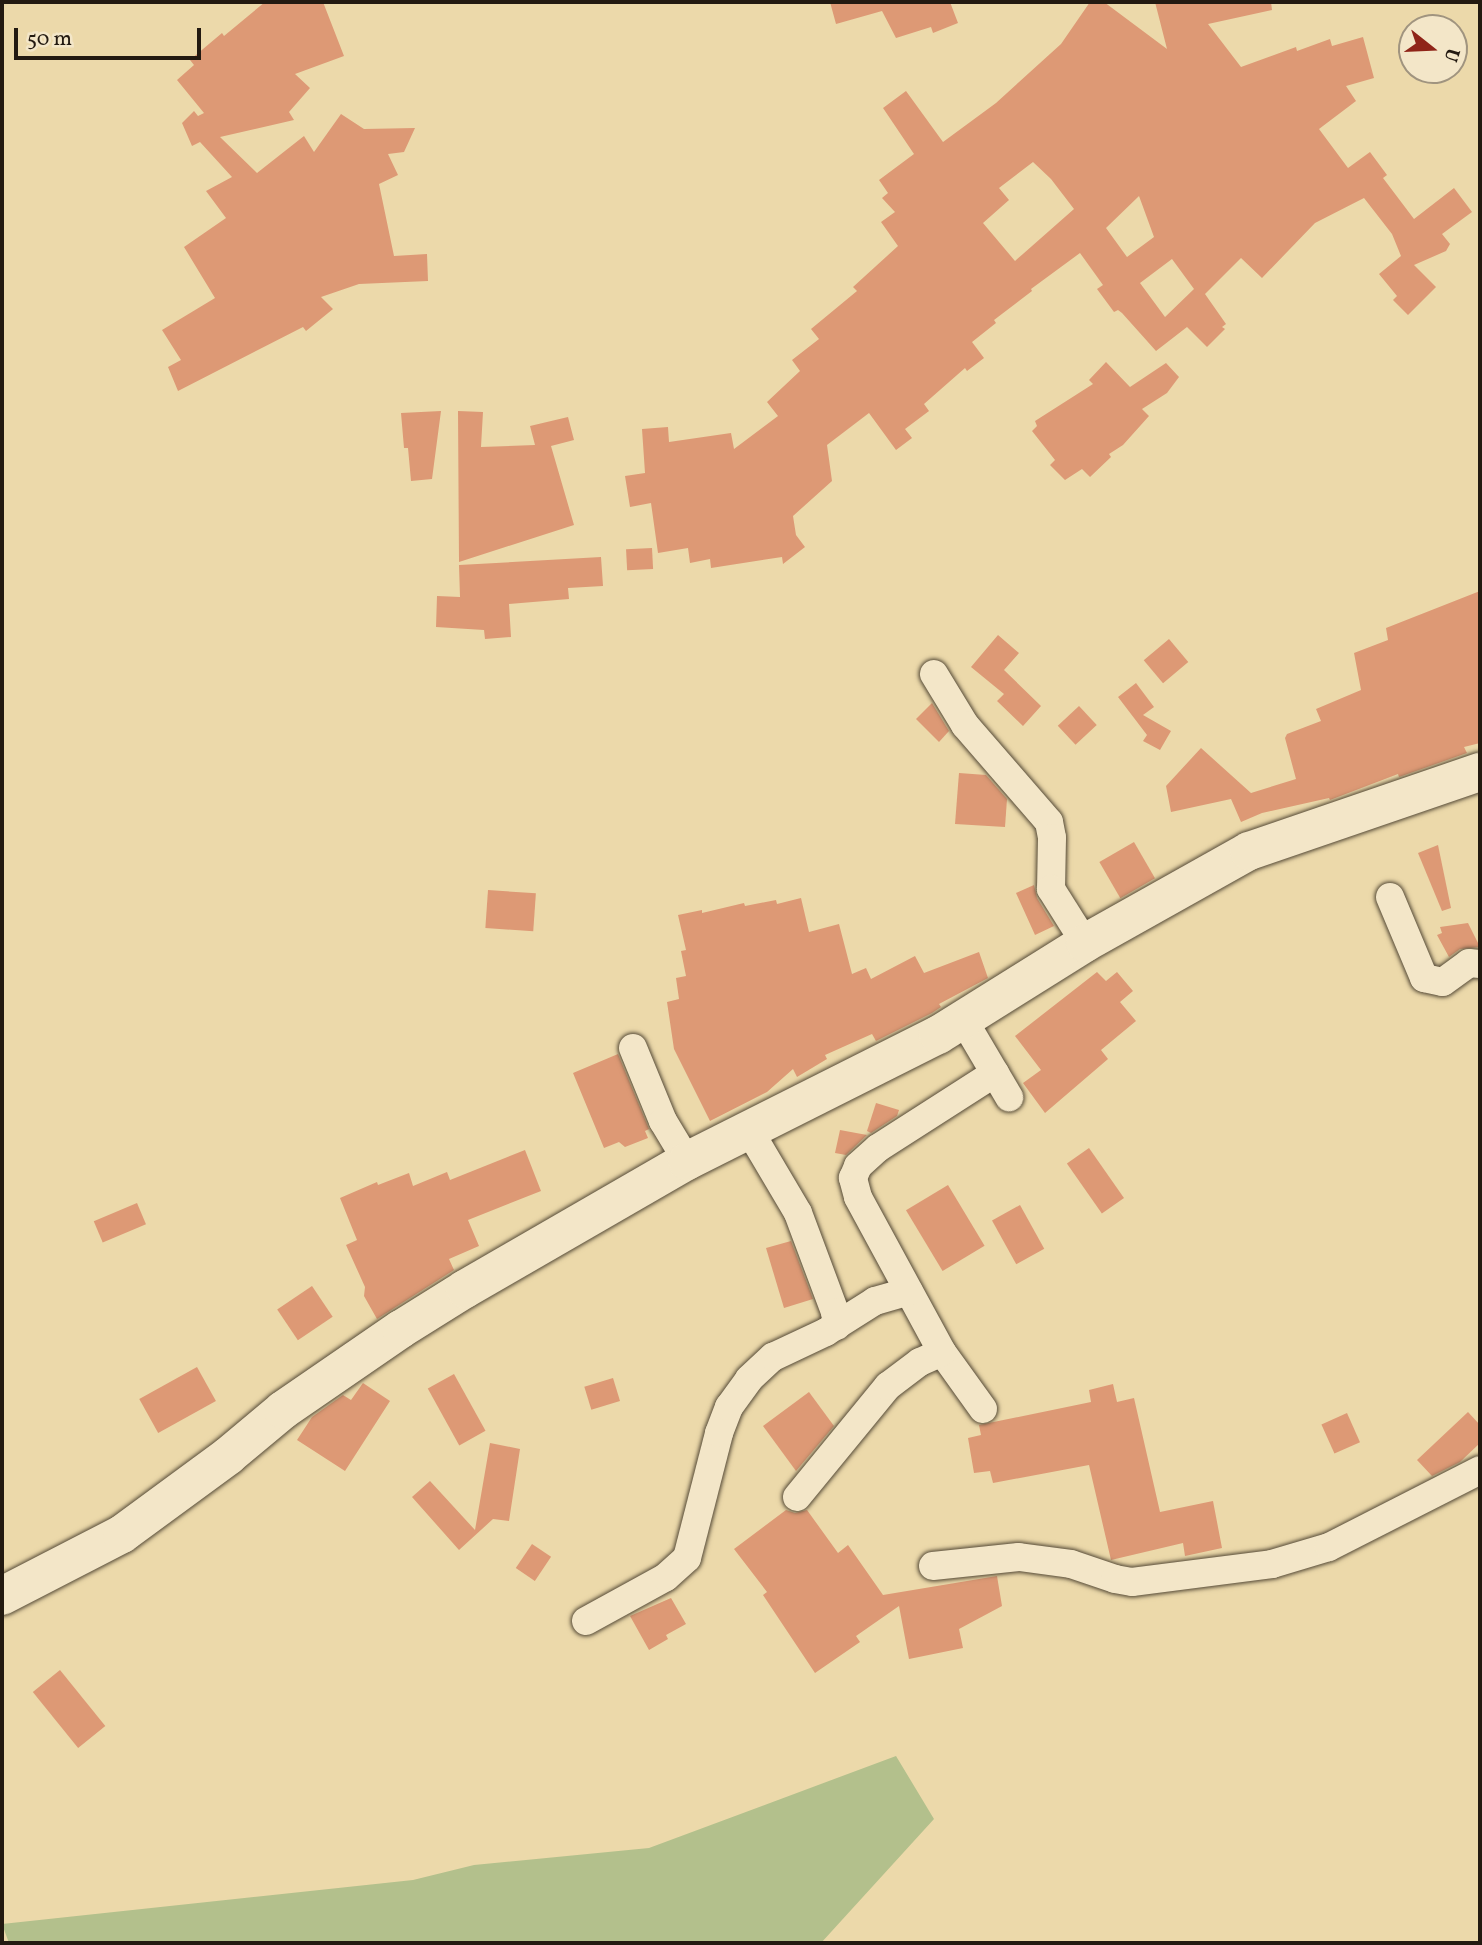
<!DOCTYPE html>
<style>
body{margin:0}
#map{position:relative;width:1482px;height:1945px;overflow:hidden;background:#ecd9aa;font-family:Vollkorn,serif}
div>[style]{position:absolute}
.green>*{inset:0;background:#b3c08c}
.building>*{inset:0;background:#dd9975;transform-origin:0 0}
.roads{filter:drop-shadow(0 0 2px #554a37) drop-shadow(0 0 2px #554a37)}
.street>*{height:28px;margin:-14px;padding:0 14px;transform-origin:14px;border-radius:14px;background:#f3e6c8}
.secondary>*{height:38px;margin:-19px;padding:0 19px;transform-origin:19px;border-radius:19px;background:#f3e6c8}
span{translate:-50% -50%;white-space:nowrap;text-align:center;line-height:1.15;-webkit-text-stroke:6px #f3e6c8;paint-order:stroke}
.frame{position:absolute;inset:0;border:4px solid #231a11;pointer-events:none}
.north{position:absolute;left:1398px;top:14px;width:70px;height:70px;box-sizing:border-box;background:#f3e6c8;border:2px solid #a0947f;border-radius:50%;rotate:108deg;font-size:19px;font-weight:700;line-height:28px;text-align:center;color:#231a11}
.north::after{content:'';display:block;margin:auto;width:24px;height:32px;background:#8f2418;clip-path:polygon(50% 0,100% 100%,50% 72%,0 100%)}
.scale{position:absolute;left:14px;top:28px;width:187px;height:32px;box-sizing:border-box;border:4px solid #231a11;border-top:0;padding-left:9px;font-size:21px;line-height:24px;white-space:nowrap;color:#231a11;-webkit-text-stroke:5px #f3e6c8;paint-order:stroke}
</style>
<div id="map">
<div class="green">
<i style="clip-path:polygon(896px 1756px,934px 1819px,821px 1943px,9px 1943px,2px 1924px,413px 1880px,474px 1865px,649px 1848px)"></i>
</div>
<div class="building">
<i style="clip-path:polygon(265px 2px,323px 2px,344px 56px,295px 74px,310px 88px,289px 112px,294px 120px,220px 137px,257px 173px,304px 136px,314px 152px,341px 114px,364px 129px,415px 128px,404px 152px,388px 154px,398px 175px,379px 184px,394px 256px,427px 254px,428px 281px,359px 284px,321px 297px,333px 309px,306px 331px,303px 327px,178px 391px,168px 367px,181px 360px,162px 330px,215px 298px,184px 247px,226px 218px,206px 191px,232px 177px,200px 142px,192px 146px,182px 123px,194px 111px,198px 116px,204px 113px,177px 80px,194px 65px,190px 60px,222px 33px,224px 36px)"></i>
<i style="clip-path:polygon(830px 2px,950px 2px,958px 23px,933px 33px,931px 27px,896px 38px,882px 11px,836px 24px)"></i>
<i style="clip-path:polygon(evenodd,1090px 2px,1104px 2px,1167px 49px,1155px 2px,1271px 2px,1272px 10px,1208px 24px,1241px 67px,1296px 47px,1297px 51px,1330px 39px,1332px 46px,1363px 37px,1374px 78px,1346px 86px,1356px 101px,1319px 129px,1348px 168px,1370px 152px,1387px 175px,1383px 178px,1414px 219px,1454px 188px,1472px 212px,1442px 234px,1450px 244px,1446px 251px,1414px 265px,1436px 287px,1408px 315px,1393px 300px,1397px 296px,1379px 274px,1401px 256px,1392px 234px,1364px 198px,1315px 223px,1262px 278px,1241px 258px,1205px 294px,1226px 324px,1222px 327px,1225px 329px,1207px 347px,1187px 327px,1156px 351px,1122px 313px,1118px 310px,1114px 312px,1097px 289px,1103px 285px,1080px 253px,1031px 289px,1032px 291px,994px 320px,996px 323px,972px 342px,984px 358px,967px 371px,965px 368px,924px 404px,929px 411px,905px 429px,912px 438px,896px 450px,869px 413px,827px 445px,832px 481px,793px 516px,796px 535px,805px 547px,783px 564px,782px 557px,711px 568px,710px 559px,690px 563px,688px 548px,658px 553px,651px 503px,630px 507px,625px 476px,645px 473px,642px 429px,668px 427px,669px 442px,731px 433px,734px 449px,778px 416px,767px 402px,800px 371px,792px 360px,819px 339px,811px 329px,857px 291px,853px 287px,898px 246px,881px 222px,895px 212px,882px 198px,888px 193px,879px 180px,914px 154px,883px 108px,906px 91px,943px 142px,996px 103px,1061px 44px,1090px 2px,1033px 162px,1051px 179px,1074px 209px,1015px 261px,983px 223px,1009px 200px,999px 188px,1033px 162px,1090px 2px,1139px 196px,1154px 237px,1127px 257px,1106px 228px,1139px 196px,1090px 2px,1172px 259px,1194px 289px,1165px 317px,1140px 283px,1172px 259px)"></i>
<i style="clip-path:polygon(1106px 362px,1130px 387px,1166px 363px,1179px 377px,1167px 393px,1142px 409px,1149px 416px,1123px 445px,1109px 454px,1111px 457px,1090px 477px,1082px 469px,1065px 480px,1050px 465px,1055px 460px,1032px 431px,1037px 426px,1035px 421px,1093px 384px,1089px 380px)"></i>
<i style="clip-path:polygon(441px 411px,432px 479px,411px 481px,408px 448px,404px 448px,401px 413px)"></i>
<i style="clip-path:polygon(458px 411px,483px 412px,481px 447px,535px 445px,530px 426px,568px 417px,574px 440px,551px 446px,574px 525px,459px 562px)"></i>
<i style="left:652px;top:548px;width:21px;height:26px;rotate:87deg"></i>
<i style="clip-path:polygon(601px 557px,603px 586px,568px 588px,569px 599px,509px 604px,511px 637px,485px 639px,484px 630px,436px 627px,437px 596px,460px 597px,459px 565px)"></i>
<i style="clip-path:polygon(1480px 591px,1480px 743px,1464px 747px,1467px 753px,1399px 777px,1398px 774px,1330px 800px,1329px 798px,1262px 813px,1241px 822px,1231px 799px,1171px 812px,1166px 786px,1201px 748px,1251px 793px,1296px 779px,1285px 738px,1287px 734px,1321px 721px,1316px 709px,1361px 690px,1354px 653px,1388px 640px,1386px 628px)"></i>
<i style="clip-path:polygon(998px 635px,1019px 653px,1004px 670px,1041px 706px,1023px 726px,997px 701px,1004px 694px,971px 667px)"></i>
<i style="left:1169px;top:639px;width:30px;height:33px;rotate:50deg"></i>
<i style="clip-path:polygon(1136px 683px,1154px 707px,1143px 715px,1171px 731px,1160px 750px,1143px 741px,1147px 735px,1118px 697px)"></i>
<i style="clip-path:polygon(932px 703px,949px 731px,939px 742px,916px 719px)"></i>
<i style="left:1079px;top:706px;width:26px;height:29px;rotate:47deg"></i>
<i style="clip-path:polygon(959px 773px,986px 775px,1007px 799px,1005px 827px,955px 824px)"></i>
<i style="left:1134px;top:842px;width:42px;height:40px;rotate:60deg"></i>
<i style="clip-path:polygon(1438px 845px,1451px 908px,1442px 911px,1418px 853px)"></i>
<i style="clip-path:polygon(1034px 885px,1037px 898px,1054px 926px,1035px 935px,1016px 893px)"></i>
<i style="left:488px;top:890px;width:48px;height:38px;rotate:4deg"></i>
<i style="clip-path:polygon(801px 898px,809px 932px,839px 924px,852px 974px,866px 968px,871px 979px,915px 956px,924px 973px,979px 952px,988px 978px,939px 1004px,941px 1007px,932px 1013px,876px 1041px,872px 1034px,825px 1055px,827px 1059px,797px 1077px,793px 1069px,767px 1092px,710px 1121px,674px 1049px,667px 1002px,679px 999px,676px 978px,686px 976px,681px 951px,686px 950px,678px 915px,702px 910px,702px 913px,744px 903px,745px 906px,776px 900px,777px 904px)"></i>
<i style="clip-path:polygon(1468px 923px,1480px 947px,1460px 949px,1449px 957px,1437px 935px,1442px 933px,1440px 927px)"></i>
<i style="clip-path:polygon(1097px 972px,1106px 981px,1117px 972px,1133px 991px,1120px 1002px,1136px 1021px,1101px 1050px,1108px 1059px,1045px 1113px,1023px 1083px,1041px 1070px,1015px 1036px)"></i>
<i style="clip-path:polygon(618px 1054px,649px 1129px,645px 1131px,648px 1138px,625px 1147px,619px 1142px,604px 1148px,573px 1073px)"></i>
<i style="clip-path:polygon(876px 1103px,899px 1110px,897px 1116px,871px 1133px,867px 1131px)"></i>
<i style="clip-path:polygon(840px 1130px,867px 1135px,846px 1155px,835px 1153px)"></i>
<i style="left:1089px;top:1148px;width:61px;height:27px;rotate:55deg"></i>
<i style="clip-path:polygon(525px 1150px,541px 1191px,468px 1220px,479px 1246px,449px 1259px,454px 1270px,377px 1319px,364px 1296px,365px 1287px,346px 1245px,357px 1240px,340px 1198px,377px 1182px,378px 1185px,409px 1173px,413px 1186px,447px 1172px,450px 1180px)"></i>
<i style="left:948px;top:1185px;width:71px;height:49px;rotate:59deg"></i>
<i style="left:137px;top:1203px;width:23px;height:47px;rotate:67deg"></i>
<i style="left:1020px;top:1205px;width:50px;height:32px;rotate:61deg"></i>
<i style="clip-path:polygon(791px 1241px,813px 1299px,784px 1308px,766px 1248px)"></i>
<i style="left:312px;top:1286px;width:37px;height:42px;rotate:56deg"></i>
<i style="left:197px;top:1367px;width:39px;height:66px;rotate:61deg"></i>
<i style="left:454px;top:1374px;width:65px;height:30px;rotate:61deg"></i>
<i style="left:613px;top:1378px;width:24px;height:30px;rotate:73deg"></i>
<i style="clip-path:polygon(363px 1383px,390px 1401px,345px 1471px,297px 1440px,312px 1417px,343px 1395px,351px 1400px)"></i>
<i style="clip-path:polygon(1113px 1384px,1117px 1402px,1134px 1398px,1160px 1512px,1213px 1501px,1222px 1548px,1185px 1556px,1183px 1543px,1111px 1560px,1089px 1465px,993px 1483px,990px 1471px,974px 1473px,968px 1438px,981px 1435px,979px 1425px,1091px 1402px,1089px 1390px)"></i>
<i style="clip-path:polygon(809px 1392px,834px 1426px,796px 1471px,763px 1426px)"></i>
<i style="clip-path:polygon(1468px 1412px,1480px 1425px,1480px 1443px,1460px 1462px,1432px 1476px,1417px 1460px)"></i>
<i style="left:1347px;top:1413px;width:32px;height:28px;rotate:66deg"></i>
<i style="clip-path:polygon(490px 1443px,520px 1449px,509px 1521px,493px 1519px,459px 1550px,412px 1497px,430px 1481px,475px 1530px)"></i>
<i style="clip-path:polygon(786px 1510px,795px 1513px,807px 1510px,838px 1553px,848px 1545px,883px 1595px,997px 1576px,1002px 1606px,959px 1629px,963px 1648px,909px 1659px,899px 1606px,856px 1636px,860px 1642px,815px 1673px,763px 1595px,767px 1592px,734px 1549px)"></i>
<i style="left:532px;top:1544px;width:23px;height:29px;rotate:34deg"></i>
<i style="clip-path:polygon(671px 1598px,686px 1624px,666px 1635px,668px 1639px,649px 1650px,630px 1616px)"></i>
<i style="left:60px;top:1670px;width:72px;height:35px;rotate:51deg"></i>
</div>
<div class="roads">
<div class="street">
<i style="left:934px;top:674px;width:60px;rotate:58.7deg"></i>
<i style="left:965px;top:725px;width:128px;rotate:49.1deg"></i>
<i style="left:1049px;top:822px;width:16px;rotate:79deg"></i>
<i style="left:1052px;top:838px;width:51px;rotate:91.1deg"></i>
<i style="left:1051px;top:889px;width:64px;rotate:57.8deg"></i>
<i style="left:1390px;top:897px;width:88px;rotate:67.2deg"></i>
<i style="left:1424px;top:978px;width:19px;rotate:12deg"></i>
<i style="left:1443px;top:982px;width:32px;rotate:-36deg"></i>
<i style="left:1469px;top:963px;width:11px;rotate:5deg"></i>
<i style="left:963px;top:1019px;width:91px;rotate:59.5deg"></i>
<i style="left:633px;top:1048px;width:79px;rotate:67.7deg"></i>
<i style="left:663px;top:1121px;width:47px;rotate:59deg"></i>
<i style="left:749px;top:1130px;width:96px;rotate:59.4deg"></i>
<i style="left:798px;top:1213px;width:106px;rotate:69.5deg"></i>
<i style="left:835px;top:1312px;width:14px;rotate:82deg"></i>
<i style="left:983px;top:1409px;width:70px;rotate:-125.7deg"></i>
<i style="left:942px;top:1352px;width:176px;rotate:-118.5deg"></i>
<i style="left:858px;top:1197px;width:20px;rotate:-105deg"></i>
<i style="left:853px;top:1178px;width:13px;rotate:-67deg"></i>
<i style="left:858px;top:1166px;width:27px;rotate:-42deg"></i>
<i style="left:878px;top:1148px;width:139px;rotate:-32.7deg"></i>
<i style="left:797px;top:1497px;width:144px;rotate:-50.7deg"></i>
<i style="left:888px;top:1386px;width:40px;rotate:-37deg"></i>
<i style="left:920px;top:1362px;width:24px;rotate:-24deg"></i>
<i style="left:933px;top:1566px;width:86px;rotate:-6deg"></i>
<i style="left:1019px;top:1557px;width:52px;rotate:7.7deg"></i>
<i style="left:1071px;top:1564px;width:46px;rotate:18.8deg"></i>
<i style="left:1115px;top:1579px;width:17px;rotate:10deg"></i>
<i style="left:1132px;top:1582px;width:141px;rotate:-7.3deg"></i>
<i style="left:1272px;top:1564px;width:59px;rotate:-16.6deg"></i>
<i style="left:1329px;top:1547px;width:169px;rotate:-27deg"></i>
<i style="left:586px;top:1621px;width:91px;rotate:-28.8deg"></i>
<i style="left:666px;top:1577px;width:28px;rotate:-42deg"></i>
<i style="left:687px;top:1558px;width:129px;rotate:-75.6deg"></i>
<i style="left:719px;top:1433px;width:28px;rotate:-69deg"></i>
<i style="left:729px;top:1407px;width:34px;rotate:-54deg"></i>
<i style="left:749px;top:1379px;width:33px;rotate:-43deg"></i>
<i style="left:773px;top:1357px;width:59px;rotate:-25.3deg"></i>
<i style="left:826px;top:1332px;width:58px;rotate:-32.3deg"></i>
<i style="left:875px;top:1301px;width:35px;rotate:-16deg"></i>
</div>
<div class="secondary">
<i style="left:2px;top:1596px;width:135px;rotate:-27.3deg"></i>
<i style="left:122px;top:1534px;width:132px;rotate:-36.3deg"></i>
<i style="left:228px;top:1456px;width:72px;rotate:-39.9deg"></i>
<i style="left:283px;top:1410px;width:143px;rotate:-34.5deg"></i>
<i style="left:401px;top:1329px;width:75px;rotate:-32deg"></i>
<i style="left:465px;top:1289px;width:256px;rotate:-30deg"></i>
<i style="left:687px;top:1161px;width:281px;rotate:-26.7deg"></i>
<i style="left:938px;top:1035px;width:173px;rotate:-32deg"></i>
<i style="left:1085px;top:943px;width:188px;rotate:-29.3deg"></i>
<i style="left:1249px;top:851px;width:244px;rotate:-18.9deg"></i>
</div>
</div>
<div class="frame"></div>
<div class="north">U</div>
<div class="scale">50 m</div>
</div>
